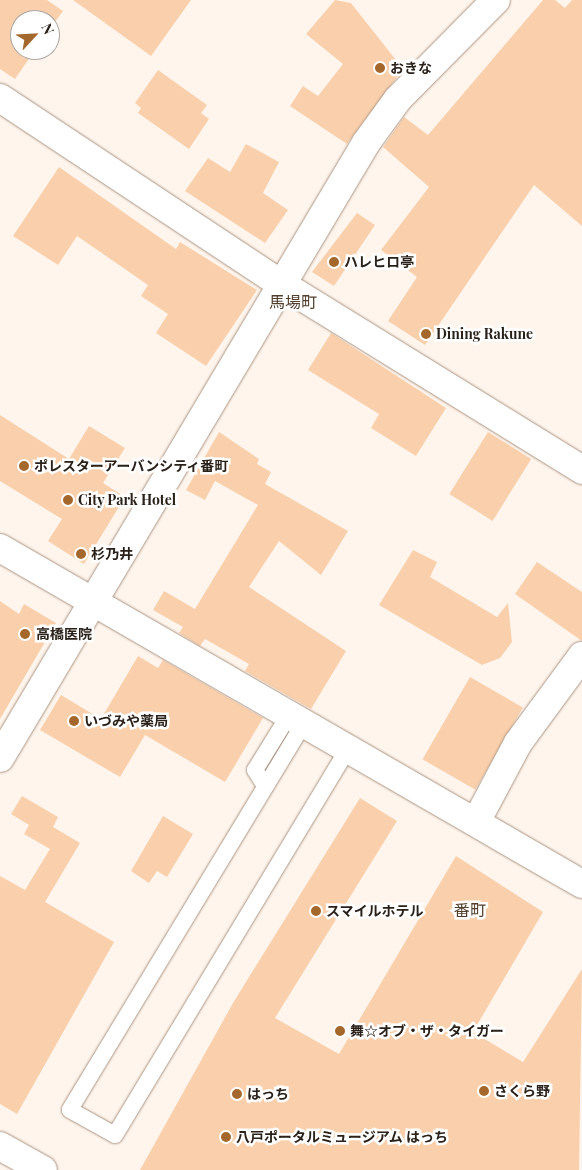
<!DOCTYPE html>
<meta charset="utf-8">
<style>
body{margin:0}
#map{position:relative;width:582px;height:1170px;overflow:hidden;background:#fff5ed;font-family:"Playfair Display","Noto Sans JP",serif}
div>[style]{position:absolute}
.building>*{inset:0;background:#fad0ac;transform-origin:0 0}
.roads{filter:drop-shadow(0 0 1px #ab9583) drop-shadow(0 0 1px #ab9583)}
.lane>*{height:16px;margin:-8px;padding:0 8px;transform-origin:8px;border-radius:8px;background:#fff}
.street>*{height:28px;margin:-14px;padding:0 14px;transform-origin:14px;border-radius:14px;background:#fff}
.secondary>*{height:28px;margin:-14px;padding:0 14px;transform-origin:14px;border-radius:14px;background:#fff}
.highway>*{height:28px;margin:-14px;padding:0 14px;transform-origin:14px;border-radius:14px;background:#fff}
.dots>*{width:14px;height:14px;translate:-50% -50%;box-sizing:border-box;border:2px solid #fff;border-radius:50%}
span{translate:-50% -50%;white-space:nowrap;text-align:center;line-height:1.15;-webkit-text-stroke:5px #fff;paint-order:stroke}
.poi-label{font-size:14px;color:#2a221a;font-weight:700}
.left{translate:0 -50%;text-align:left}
.quarter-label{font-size:16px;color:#513e2d}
.north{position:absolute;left:10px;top:10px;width:50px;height:50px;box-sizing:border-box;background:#fff;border:1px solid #aaa7a3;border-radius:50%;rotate:65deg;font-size:14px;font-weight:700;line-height:20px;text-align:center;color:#2a221a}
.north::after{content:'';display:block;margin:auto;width:18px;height:22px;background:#a5682c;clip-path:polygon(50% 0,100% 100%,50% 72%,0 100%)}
</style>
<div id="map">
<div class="building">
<i style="clip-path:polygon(0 0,47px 0,63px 11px,50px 29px,50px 20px,20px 20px,20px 50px,35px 50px,15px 79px,0 69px)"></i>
<i style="clip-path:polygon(73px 0,191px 0,151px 56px)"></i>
<i style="clip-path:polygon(335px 0,351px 3px,403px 69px,347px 144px,290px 106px,303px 86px,318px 96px,343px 64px,306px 34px)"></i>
<i style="clip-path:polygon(543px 0,555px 0,565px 8px,572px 0,582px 0,582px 226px,534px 185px,425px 345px,388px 321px,417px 277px,381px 250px,429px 187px,383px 147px,404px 117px,428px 135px)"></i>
<i style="clip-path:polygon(158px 70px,207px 105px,201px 113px,209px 119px,189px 149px,138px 113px,141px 108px,135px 103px)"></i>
<i style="clip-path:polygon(246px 144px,279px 162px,263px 193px,288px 210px,265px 243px,185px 191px,208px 158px,230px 172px)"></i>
<i style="clip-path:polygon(59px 167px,176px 249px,180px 242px,257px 290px,206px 366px,156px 333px,168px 314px,141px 296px,148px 285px,77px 236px,58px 265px,13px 236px)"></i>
<i style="clip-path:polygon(357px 213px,375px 225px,334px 286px,312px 272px)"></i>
<i style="clip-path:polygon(331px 333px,446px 408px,416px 456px,371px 428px,379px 414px,308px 370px)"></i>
<i style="clip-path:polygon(0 415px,69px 459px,89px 426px,125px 448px,103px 483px,125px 497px,84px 564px,48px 541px,62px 519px,0 481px)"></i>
<i style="clip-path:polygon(219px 432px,259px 459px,257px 464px,271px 472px,265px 484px,348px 531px,321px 575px,279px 541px,249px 587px,346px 651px,311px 709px,245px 671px,249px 664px,205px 639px,200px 646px,179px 633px,183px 627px,153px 610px,164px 591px,195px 609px,258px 505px,215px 481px,205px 500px,186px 490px)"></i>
<i style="left:488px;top:432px;width:51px;height:73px;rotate:32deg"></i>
<i style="clip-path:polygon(413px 550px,437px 562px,430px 577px,497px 617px,508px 603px,512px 642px,500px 658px,482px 665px,379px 605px)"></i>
<i style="clip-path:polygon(537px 562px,582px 592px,582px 641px,515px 594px)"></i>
<i style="clip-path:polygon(0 601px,19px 614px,24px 604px,56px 623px,0 719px)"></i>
<i style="clip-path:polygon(138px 656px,158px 668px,163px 660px,263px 718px,225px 782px,145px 735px,120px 777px,40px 730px,61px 695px,101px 719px)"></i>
<i style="left:470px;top:677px;width:61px;height:95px;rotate:30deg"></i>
<i style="clip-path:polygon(22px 796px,58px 817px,53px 827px,80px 843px,45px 902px,114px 942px,17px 1114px,0 1104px,0 876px,25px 890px,50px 849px,24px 834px,29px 825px,11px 814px)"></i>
<i style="clip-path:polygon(360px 798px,397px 821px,275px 1018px,339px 1054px,456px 856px,543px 912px,473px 1032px,523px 1062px,582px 969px,579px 1170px,140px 1170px,233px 1003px)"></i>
<i style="clip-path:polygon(163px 816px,193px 834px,167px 877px,157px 871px,149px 883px,131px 871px)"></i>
</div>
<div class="roads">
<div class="lane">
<i style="left:304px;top:723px;width:452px;rotate:121.2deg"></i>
<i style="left:70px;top:1110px;width:51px;rotate:29.1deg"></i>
<i style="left:115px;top:1135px;width:451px;rotate:-58.9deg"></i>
<i style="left:265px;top:786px;width:19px;rotate:-122deg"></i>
<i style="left:255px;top:770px;width:65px;rotate:-58.3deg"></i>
</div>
<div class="street">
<i style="left:0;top:98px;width:339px;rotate:33.5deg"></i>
<i style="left:283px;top:285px;width:352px;rotate:31.7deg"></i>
<i style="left:0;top:548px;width:672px;rotate:30deg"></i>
<i style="left:476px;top:822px;width:89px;rotate:-62deg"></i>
<i style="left:518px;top:743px;width:108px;rotate:-53.7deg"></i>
</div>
<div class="secondary">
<i style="left:0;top:758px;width:716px;rotate:-59.24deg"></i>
<i style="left:366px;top:143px;width:54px;rotate:-54deg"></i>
<i style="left:398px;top:99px;width:139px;rotate:-45.3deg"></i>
</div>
<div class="highway">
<i style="left:0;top:1146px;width:49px;rotate:29.2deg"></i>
</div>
</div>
<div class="dots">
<i style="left:380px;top:68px;background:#a5682c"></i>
<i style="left:334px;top:262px;background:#a5682c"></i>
<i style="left:426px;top:334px;background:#a5682c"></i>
<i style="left:24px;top:466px;background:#a5682c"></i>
<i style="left:68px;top:500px;background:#a5682c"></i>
<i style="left:81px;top:554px;background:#a5682c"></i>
<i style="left:25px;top:634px;background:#a5682c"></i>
<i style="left:74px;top:721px;background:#a5682c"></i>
<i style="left:316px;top:911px;background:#a5682c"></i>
<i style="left:340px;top:1031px;background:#a5682c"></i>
<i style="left:484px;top:1091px;background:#a5682c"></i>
<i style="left:237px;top:1094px;background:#a5682c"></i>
<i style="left:226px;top:1137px;background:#a5682c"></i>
</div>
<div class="poi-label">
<span class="left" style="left:390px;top:68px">おきな</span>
<span class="left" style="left:344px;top:262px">ハレヒロ亭</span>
<span class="left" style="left:436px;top:334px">Dining Rakune</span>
<span class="left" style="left:34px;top:466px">ポレスターアーバンシティ番町</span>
<span class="left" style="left:78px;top:500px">City Park Hotel</span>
<span class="left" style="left:91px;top:554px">杉乃井</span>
<span class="left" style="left:36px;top:634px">高橋医院</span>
<span class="left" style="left:84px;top:721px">いづみや薬局</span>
<span class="left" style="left:326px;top:911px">スマイルホテル</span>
<span class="left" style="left:350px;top:1031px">舞☆オブ・ザ・タイガー</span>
<span class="left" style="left:494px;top:1091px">さくら野</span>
<span class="left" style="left:247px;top:1094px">はっち</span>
<span class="left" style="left:236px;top:1137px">八戸ポータルミュージアム はっち</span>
</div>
<div class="quarter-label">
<span style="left:293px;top:302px">馬場町</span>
<span style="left:470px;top:910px">番町</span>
</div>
<div class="north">N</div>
</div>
